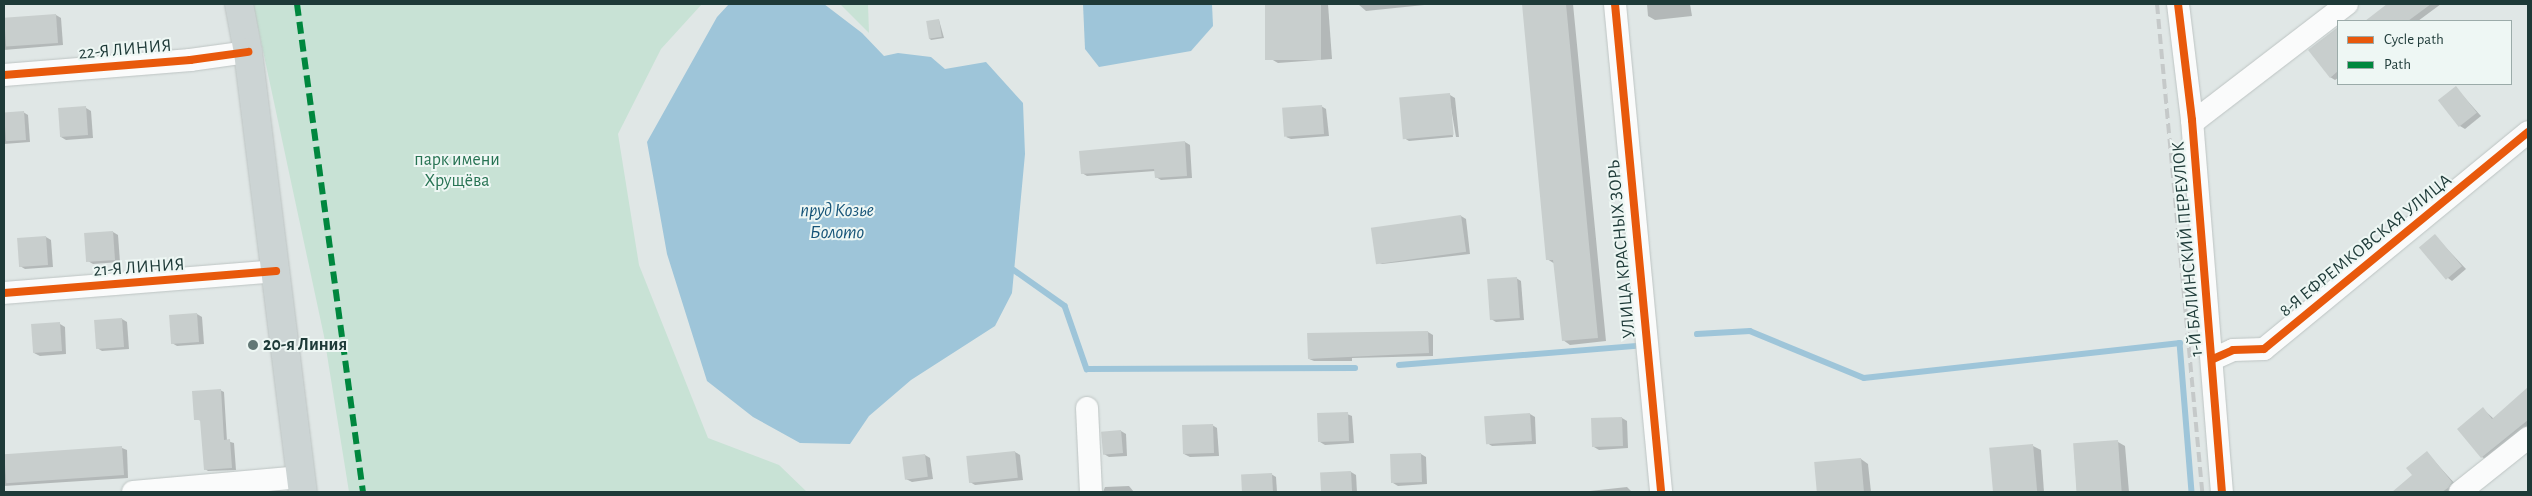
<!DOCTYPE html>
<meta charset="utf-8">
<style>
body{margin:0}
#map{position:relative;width:2532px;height:496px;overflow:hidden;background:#e0e7e6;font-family:"Alegreya Sans",sans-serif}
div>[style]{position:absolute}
.green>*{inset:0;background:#c8e2d5}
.water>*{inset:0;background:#9ec5d9}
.shadow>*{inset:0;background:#0003}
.stream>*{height:5.5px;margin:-2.75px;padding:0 2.75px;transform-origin:2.75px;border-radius:2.75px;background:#9ec5d9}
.building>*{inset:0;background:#c8cecd;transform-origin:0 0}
.roads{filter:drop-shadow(0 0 1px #bdc4c3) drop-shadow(0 0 1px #bdc4c3)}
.street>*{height:22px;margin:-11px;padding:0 11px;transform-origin:11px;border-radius:11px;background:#fafbfb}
.primary>*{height:28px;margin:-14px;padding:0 14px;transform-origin:14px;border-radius:14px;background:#ccd4d4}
.rail>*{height:4px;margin-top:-2px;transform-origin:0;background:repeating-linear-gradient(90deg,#c5c9c9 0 10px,transparent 0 15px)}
.quiet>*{height:6px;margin-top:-3px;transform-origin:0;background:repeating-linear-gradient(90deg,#00873e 0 12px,transparent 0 18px)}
.cycleway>*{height:8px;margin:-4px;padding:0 4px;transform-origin:4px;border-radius:4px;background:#e8590c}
.dots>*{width:14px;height:14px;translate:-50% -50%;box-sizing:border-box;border:2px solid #eef7f4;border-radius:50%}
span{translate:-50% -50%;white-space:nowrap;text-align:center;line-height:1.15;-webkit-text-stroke:4px #eef7f4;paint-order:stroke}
.street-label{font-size:18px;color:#1e3a38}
.park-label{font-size:18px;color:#277353}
.poi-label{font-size:18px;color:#1e3a38;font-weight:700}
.left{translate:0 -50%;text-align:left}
.water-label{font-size:19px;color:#165478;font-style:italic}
.frame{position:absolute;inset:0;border:5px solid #1e3a38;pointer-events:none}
.legend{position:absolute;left:2337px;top:20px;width:175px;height:65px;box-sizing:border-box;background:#eef7f4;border:1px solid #9baba9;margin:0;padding:6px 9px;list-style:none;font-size:15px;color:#1e3a38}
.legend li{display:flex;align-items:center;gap:10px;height:25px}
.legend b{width:25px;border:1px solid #9baba9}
</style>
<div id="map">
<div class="green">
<i style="clip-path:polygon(253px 4px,702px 4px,661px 49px,618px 134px,639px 265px,708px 438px,779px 465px,807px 492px,349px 492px,324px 336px)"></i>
<i style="clip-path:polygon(840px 4px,868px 4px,869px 33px)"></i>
</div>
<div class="water">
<i style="clip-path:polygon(729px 4px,824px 4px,862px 33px,884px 56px,898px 53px,931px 57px,945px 69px,986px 62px,1023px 103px,1025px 154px,1012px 293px,995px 326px,911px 380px,869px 416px,850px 444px,800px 443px,753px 417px,707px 381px,667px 254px,647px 142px,717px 17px)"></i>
<i style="clip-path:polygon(1083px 4px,1212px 4px,1213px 26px,1191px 51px,1099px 67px,1085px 49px)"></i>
</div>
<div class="shadow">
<i style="clip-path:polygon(1266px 4px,1328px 4px,1332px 59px,1278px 63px,1271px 59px)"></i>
<i style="clip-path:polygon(1358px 4px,1434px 4px,1366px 11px)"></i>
<i style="clip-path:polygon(1523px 4px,1573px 4px,1606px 341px,1570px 345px,1563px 340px,1555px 264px,1547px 259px)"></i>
<i style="clip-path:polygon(1647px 4px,1690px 4px,1692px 16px,1655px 20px,1648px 16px)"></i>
<i style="clip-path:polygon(2389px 4px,2441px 4px,2418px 21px,2375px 21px,2372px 17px)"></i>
<i style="clip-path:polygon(56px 15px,61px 18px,63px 45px,4px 50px,4px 19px)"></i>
<i style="clip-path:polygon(939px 20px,944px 38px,931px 40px,929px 38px)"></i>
<i style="clip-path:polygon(2335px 31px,2338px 33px,2338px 78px,2335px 80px,2330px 77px)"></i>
<i style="clip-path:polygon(2456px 88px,2481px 116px,2465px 129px,2460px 126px)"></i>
<i style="clip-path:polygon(1450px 95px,1455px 98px,1459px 137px,1456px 137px,1449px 96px,1453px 137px,1409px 141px,1404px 138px)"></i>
<i style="clip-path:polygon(1321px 106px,1326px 109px,1329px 136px,1291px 139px,1286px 137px)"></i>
<i style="clip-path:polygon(86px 108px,91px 111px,93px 138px,66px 140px,61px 137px)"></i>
<i style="clip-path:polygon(23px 112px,28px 115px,30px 142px,4px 144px,4px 114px)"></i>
<i style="clip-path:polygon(1185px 142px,1190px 145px,1192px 178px,1161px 180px,1156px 177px,1155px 171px,1087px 176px,1082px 173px)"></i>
<i style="clip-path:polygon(1461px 216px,1466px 219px,1470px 254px,1382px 264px,1377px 262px)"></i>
<i style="clip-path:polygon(113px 232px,118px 235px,120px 262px,93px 264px,88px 261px)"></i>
<i style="clip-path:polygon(2435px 236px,2466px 269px,2452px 281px,2448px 278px)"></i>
<i style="clip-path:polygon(46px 237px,51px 240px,53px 267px,25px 269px,20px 266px)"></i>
<i style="clip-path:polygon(1516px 278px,1521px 281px,1524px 320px,1496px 322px,1491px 319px)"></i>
<i style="clip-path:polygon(197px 314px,202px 317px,204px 344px,177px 346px,172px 343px)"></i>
<i style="clip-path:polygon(122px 319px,127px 322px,129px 349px,102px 351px,97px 348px)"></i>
<i style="clip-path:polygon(60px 324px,65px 327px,66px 354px,40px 356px,34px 353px)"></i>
<i style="clip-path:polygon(1428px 332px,1433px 335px,1433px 356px,1352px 358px,1352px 361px,1314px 361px,1309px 359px)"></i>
<i style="clip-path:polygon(2528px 389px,2528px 428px,2488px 461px,2482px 457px,2458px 429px,2483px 409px,2494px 419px)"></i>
<i style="clip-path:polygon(220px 390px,224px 392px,227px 441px,234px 443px,236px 470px,208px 471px,205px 469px,202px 421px,195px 419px)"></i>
<i style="clip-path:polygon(1347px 414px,1352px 416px,1354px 443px,1325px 445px,1320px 442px)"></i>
<i style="clip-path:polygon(1530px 414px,1535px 417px,1536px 444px,1492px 446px,1487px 443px)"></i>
<i style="clip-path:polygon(1622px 418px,1627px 421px,1628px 448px,1599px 450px,1594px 447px)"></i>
<i style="clip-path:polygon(1212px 425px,1217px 428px,1219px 456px,1190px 457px,1184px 454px)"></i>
<i style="clip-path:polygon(1121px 431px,1126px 434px,1127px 456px,1109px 457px,1104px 454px)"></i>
<i style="clip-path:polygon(2118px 442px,2125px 446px,2129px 492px,2077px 492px,2074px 445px)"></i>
<i style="clip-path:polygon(2033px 446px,2041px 450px,2044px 492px,1994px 492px,1991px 449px)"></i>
<i style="clip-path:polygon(122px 448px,127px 450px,128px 478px,4px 486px,4px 455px)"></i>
<i style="clip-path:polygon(1015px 452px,1020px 455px,1023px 480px,975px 485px,970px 482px)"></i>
<i style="clip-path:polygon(2427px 453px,2457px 486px,2450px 492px,2394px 492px,2414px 476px)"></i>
<i style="clip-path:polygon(1421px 454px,1426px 457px,1427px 484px,1398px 486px,1393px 483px)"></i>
<i style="clip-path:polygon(925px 455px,930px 458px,933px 479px,912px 482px,906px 479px)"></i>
<i style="clip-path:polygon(1861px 459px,1868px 464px,1871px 492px,1818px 492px,1815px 463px)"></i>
<i style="clip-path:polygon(1351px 472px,1356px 475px,1357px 492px,1322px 492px,1322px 474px)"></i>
<i style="clip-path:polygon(1271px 474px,1276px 477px,1277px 492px,1243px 492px,1242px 475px)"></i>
<i style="clip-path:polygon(1129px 486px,1134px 492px,1103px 492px,1105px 487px)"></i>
<i style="clip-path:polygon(1627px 487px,1632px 492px,1590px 492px,1590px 491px)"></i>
</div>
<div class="stream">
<i style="left:1014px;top:270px;width:62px;rotate:35.2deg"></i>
<i style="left:1065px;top:306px;width:67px;rotate:70.8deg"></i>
<i style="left:1087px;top:369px;width:268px;rotate:-0.2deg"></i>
<i style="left:1697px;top:334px;width:53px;rotate:-3.2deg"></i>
<i style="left:1750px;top:331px;width:123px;rotate:22.4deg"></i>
<i style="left:1864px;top:378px;width:318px;rotate:-6.3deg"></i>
<i style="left:2180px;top:343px;width:149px;rotate:85.4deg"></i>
<i style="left:1399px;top:365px;width:238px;rotate:-4.6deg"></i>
</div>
<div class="building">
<i style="left:1265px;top:4px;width:56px;height:56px"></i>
<i style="clip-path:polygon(1522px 4px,1566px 4px,1598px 338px,1562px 341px,1553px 260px,1546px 260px)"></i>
<i style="clip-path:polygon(2387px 4px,2431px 4px,2408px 21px,2365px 21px)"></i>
<i style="left:56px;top:14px;width:29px;height:52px;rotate:86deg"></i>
<i style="left:939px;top:19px;width:18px;height:13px;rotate:81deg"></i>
<i style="clip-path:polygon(2338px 27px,2338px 71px,2330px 78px,2308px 50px)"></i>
<i style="left:2456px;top:86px;width:34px;height:23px;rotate:52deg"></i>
<i style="left:1450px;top:93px;width:42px;height:51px;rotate:85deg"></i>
<i style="left:1322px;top:105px;width:29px;height:40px;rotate:86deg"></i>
<i style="left:86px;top:106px;width:29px;height:28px;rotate:86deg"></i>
<i style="left:24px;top:111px;width:29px;height:20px;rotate:86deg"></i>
<i style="clip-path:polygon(1185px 141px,1187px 176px,1155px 178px,1154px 169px,1081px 174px,1079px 151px)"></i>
<i style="left:1461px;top:215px;width:37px;height:91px;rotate:82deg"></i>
<i style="left:113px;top:231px;width:29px;height:29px;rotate:86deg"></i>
<i style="left:2435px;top:234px;width:42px;height:21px;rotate:50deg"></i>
<i style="left:46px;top:236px;width:29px;height:29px;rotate:86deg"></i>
<i style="left:1517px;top:277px;width:41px;height:30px;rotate:86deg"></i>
<i style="left:197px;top:313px;width:29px;height:28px;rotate:86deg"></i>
<i style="left:122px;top:318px;width:29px;height:28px;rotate:86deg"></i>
<i style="left:60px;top:322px;width:29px;height:29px;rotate:86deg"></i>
<i style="clip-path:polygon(1428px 331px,1429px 353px,1308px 359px,1307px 333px)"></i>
<i style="clip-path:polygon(2528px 387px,2528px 420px,2481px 458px,2457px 429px,2483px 407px,2492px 419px)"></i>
<i style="clip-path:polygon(221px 389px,224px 440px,230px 439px,232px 468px,204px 470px,200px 420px,194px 420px,192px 391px)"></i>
<i style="left:1348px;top:412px;width:29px;height:31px;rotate:88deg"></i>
<i style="left:1530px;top:413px;width:28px;height:46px;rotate:86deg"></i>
<i style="left:1622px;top:417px;width:29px;height:31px;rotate:88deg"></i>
<i style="left:1213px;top:424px;width:29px;height:31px;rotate:88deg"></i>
<i style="left:1121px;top:430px;width:23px;height:20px;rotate:85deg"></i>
<i style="left:2118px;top:440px;width:52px;height:45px;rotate:86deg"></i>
<i style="left:2033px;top:444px;width:48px;height:44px;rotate:85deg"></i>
<i style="left:122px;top:446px;width:29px;height:118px;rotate:86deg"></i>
<i style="left:1015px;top:451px;width:27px;height:49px;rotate:84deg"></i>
<i style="clip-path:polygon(2427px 451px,2452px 482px,2448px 488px,2442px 492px,2392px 492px,2412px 475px,2406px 468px)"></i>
<i style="left:1421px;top:453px;width:29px;height:31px;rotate:88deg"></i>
<i style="left:925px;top:454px;width:23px;height:23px;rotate:83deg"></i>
<i style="left:1861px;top:458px;width:34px;height:47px;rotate:85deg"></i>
<i style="left:1351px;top:471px;width:21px;height:31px;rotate:87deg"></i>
<i style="left:1272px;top:473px;width:19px;height:31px;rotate:87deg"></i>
</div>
<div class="roads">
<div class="street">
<i style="left:1615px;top:4px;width:490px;rotate:84.6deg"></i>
<i style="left:2178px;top:4px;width:117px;rotate:83.1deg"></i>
<i style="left:2192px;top:120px;width:373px;rotate:85.4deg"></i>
<i style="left:4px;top:75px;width:187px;rotate:-4.6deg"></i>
<i style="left:190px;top:60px;width:59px;rotate:-7.9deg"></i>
<i style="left:2192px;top:120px;width:5px;rotate:-11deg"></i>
<i style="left:2197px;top:119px;width:189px;rotate:-37.5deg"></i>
<i style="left:4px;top:293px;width:273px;rotate:-4.6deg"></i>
<i style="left:2213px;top:359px;width:22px;rotate:-24deg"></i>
<i style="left:2233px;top:350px;width:31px;rotate:-2deg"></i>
<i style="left:2264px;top:349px;width:342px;rotate:-39.4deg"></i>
<i style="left:1087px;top:408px;width:84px;rotate:87.3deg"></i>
<i style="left:133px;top:492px;width:169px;rotate:-5.1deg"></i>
<i style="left:2460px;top:492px;width:87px;rotate:-38.5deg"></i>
</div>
<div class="primary">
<i style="left:239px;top:4px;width:49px;rotate:79.4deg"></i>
<i style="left:248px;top:52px;width:443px;rotate:82.9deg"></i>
</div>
</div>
<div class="rail">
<i style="left:2157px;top:4px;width:490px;rotate:84.7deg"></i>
</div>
<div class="quiet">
<i style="left:297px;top:4px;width:492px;rotate:82.3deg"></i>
</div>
<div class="cycleway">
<i style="left:1615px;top:4px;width:490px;rotate:84.6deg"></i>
<i style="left:2178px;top:4px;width:117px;rotate:83.1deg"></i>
<i style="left:2192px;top:120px;width:373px;rotate:85.4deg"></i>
<i style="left:4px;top:75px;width:187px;rotate:-4.6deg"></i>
<i style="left:190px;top:60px;width:59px;rotate:-7.9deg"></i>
<i style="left:4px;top:293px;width:273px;rotate:-4.6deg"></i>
<i style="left:2213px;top:359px;width:22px;rotate:-24deg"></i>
<i style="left:2233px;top:350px;width:31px;rotate:-2deg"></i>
<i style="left:2264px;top:349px;width:342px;rotate:-39.4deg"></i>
</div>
<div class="dots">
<i style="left:253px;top:345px;background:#627775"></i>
</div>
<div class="street-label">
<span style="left:125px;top:50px;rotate:-5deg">22-Я ЛИНИЯ</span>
<span style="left:2366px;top:246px;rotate:-39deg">8-Я ЕФРЕМКОВСКАЯ УЛИЦА</span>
<span style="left:1622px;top:249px;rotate:-95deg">УЛИЦА КРАСНЫХ ЗОРЬ</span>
<span style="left:2188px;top:249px;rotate:-95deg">1-Й БАЛИНСКИЙ ПЕРЕУЛОК</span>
<span style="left:139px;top:268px;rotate:-4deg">21-Я ЛИНИЯ</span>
</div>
<div class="park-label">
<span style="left:457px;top:171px">парк имени<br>Хрущёва</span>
</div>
<div class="poi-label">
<span class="left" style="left:263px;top:345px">20-я Линия</span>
</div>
<div class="water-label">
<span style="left:837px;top:222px">пруд Козье<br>Болото</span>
</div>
<div class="frame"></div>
<ul class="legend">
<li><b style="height:6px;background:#e8590c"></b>Cycle path</li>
<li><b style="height:6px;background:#00873e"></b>Path</li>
</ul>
</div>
